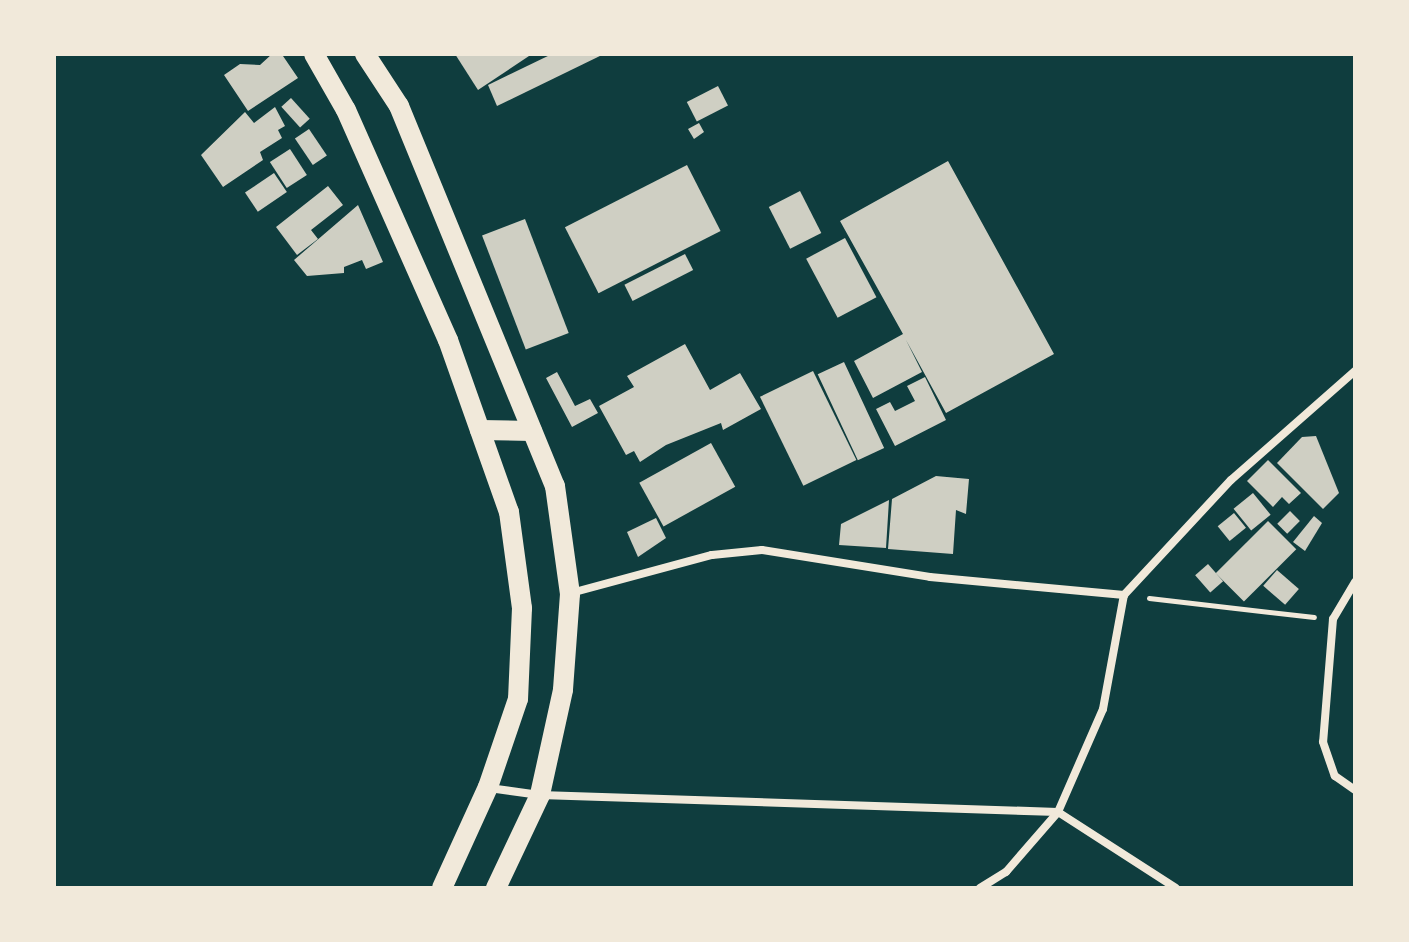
<!DOCTYPE html>
<style>
body{margin:0}
#map{position:relative;width:1409px;height:942px;overflow:hidden;background:#0f3d3e;font-family:"PT Sans Narrow",sans-serif}
div>[style]{position:absolute}
.building>*{inset:0;background:#cfcfc3;transform-origin:0 0}
.path>*{height:5px;margin:-2.5px;padding:0 2.5px;transform-origin:2.5px;border-radius:2.5px;background:#f1e9da}
.minor>*{height:8px;margin:-4px;padding:0 4px;transform-origin:4px;border-radius:4px;background:#f1e9da}
.primary>*{height:20px;margin:-10px;padding:0 10px;transform-origin:10px;border-radius:10px;background:#f1e9da}
span{translate:-50% -50%;white-space:nowrap;text-align:center;line-height:1.15;-webkit-text-stroke:6px #f1e9da;paint-order:stroke}
.frame{position:absolute;inset:0;border:56px solid #f1e9da;pointer-events:none}
</style>
<div id="map">
<div class="building">
<i style="clip-path:polygon(272px 54px,283px 56px,298px 78px,248px 111px,224px 75px,240px 64px,260px 65px)"></i>
<i style="clip-path:polygon(455px 54px,532px 54px,478px 90px)"></i>
<i style="clip-path:polygon(552px 54px,604px 54px,497px 106px,488px 85px)"></i>
<i style="left:718px;top:86px;width:22px;height:35px;rotate:63deg"></i>
<i style="left:291px;top:98px;width:28px;height:13px;rotate:48deg"></i>
<i style="clip-path:polygon(275px 107px,285px 126px,278px 130px,282px 138px,260px 152px,263px 160px,223px 187px,201px 155px,245px 112px,254px 123px)"></i>
<i style="clip-path:polygon(699px 123px,704px 132px,694px 139px,688px 129px)"></i>
<i style="left:309px;top:129px;width:32px;height:17px;rotate:56deg"></i>
<i style="left:290px;top:149px;width:31px;height:24px;rotate:57deg"></i>
<i style="clip-path:polygon(948px 161px,1054px 354px,946px 413px,906px 340px,922px 372px,873px 398px,854px 361px,903px 334px,840px 221px)"></i>
<i style="left:687px;top:165px;width:74px;height:137px;rotate:63deg"></i>
<i style="left:274px;top:173px;width:23px;height:35px;rotate:56deg"></i>
<i style="clip-path:polygon(328px 186px,343px 205px,311px 230px,318px 239px,297px 255px,276px 227px)"></i>
<i style="left:800px;top:191px;width:47px;height:35px;rotate:63deg"></i>
<i style="clip-path:polygon(358px 205px,383px 262px,366px 269px,362px 260px,344px 267px,344px 273px,307px 276px,294px 260px)"></i>
<i style="left:525px;top:219px;width:122px;height:46px;rotate:69deg"></i>
<i style="left:845px;top:238px;width:67px;height:44px;rotate:62deg"></i>
<i style="left:685px;top:254px;width:18px;height:68px;rotate:63deg"></i>
<i style="clip-path:polygon(685px 344px,710px 390px,740px 373px,761px 409px,723px 430px,721px 423px,666px 445px,640px 462px,634px 451px,626px 455px,599px 406px,634px 387px,627px 376px)"></i>
<i style="left:844px;top:362px;width:95px;height:29px;rotate:65deg"></i>
<i style="left:813px;top:371px;width:99px;height:59px;rotate:64deg"></i>
<i style="clip-path:polygon(557px 372px,575px 406px,590px 399px,598px 413px,572px 427px,546px 378px)"></i>
<i style="clip-path:polygon(925px 377px,946px 420px,895px 446px,876px 409px,890px 402px,895px 411px,915px 401px,907px 386px)"></i>
<i style="clip-path:polygon(1316px 436px,1339px 493px,1323px 509px,1277px 463px,1302px 437px)"></i>
<i style="left:711px;top:443px;width:50px;height:82px;rotate:61deg"></i>
<i style="clip-path:polygon(1268px 460px,1301px 493px,1289px 504px,1282px 497px,1273px 507px,1247px 481px)"></i>
<i style="clip-path:polygon(936px 476px,969px 479px,966px 514px,956px 510px,953px 554px,888px 549px,892px 499px)"></i>
<i style="left:1253px;top:493px;width:28px;height:25px;rotate:51deg"></i>
<i style="clip-path:polygon(889px 500px,886px 548px,839px 545px,841px 524px)"></i>
<i style="left:1290px;top:511px;width:14px;height:18px;rotate:45deg"></i>
<i style="left:1234px;top:513px;width:19px;height:21px;rotate:51deg"></i>
<i style="clip-path:polygon(1314px 516px,1322px 523px,1305px 551px,1293px 542px)"></i>
<i style="clip-path:polygon(656px 518px,666px 538px,638px 557px,627px 532px)"></i>
<i style="left:1268px;top:521px;width:40px;height:74px;rotate:45deg"></i>
<i style="left:1208px;top:564px;width:23px;height:17px;rotate:49deg"></i>
<i style="left:1277px;top:570px;width:29px;height:21px;rotate:41deg"></i>
</div>
<div class="path">
<i style="left:1149px;top:598px;width:166px;rotate:6.6deg"></i>
</div>
<div class="minor">
<i style="left:1355px;top:582px;width:43px;rotate:120.7deg"></i>
<i style="left:1333px;top:619px;width:123px;rotate:94.6deg"></i>
<i style="left:1323px;top:742px;width:36px;rotate:71deg"></i>
<i style="left:1335px;top:776px;width:24px;rotate:35deg"></i>
<i style="left:571px;top:593px;width:146px;rotate:-15.1deg"></i>
<i style="left:712px;top:555px;width:50px;rotate:-5.7deg"></i>
<i style="left:762px;top:550px;width:170px;rotate:9.1deg"></i>
<i style="left:930px;top:577px;width:195px;rotate:5.3deg"></i>
<i style="left:489px;top:788px;width:51px;rotate:7.8deg"></i>
<i style="left:540px;top:795px;width:518px;rotate:1.88deg"></i>
<i style="left:1058px;top:812px;width:140px;rotate:32.8deg"></i>
<i style="left:980px;top:888px;width:31px;rotate:-32deg"></i>
<i style="left:1006px;top:872px;width:79px;rotate:-49.1deg"></i>
<i style="left:1058px;top:812px;width:112px;rotate:-66.4deg"></i>
<i style="left:1103px;top:709px;width:116px;rotate:-79.6deg"></i>
<i style="left:1124px;top:595px;width:157px;rotate:-47.1deg"></i>
<i style="left:1231px;top:480px;width:165px;rotate:-41.3deg"></i>
</div>
<div class="primary">
<i style="left:314px;top:54px;width:64px;rotate:60.3deg"></i>
<i style="left:346px;top:110px;width:252px;rotate:66.1deg"></i>
<i style="left:448px;top:340px;width:182px;rotate:70.5deg"></i>
<i style="left:509px;top:512px;width:97px;rotate:82.3deg"></i>
<i style="left:522px;top:608px;width:91px;rotate:92.5deg"></i>
<i style="left:518px;top:699px;width:93px;rotate:108.8deg"></i>
<i style="left:488px;top:787px;width:111px;rotate:114.5deg"></i>
<i style="left:365px;top:54px;width:62px;rotate:56.8deg"></i>
<i style="left:399px;top:106px;width:411px;rotate:67.7deg"></i>
<i style="left:555px;top:486px;width:109px;rotate:82.1deg"></i>
<i style="left:570px;top:594px;width:96px;rotate:94.2deg"></i>
<i style="left:563px;top:690px;width:107px;rotate:102.4deg"></i>
<i style="left:540px;top:795px;width:103px;rotate:115.3deg"></i>
<i style="left:480px;top:430px;width:52px;rotate:1.1deg"></i>
</div>
<div class="frame"></div>
</div>
